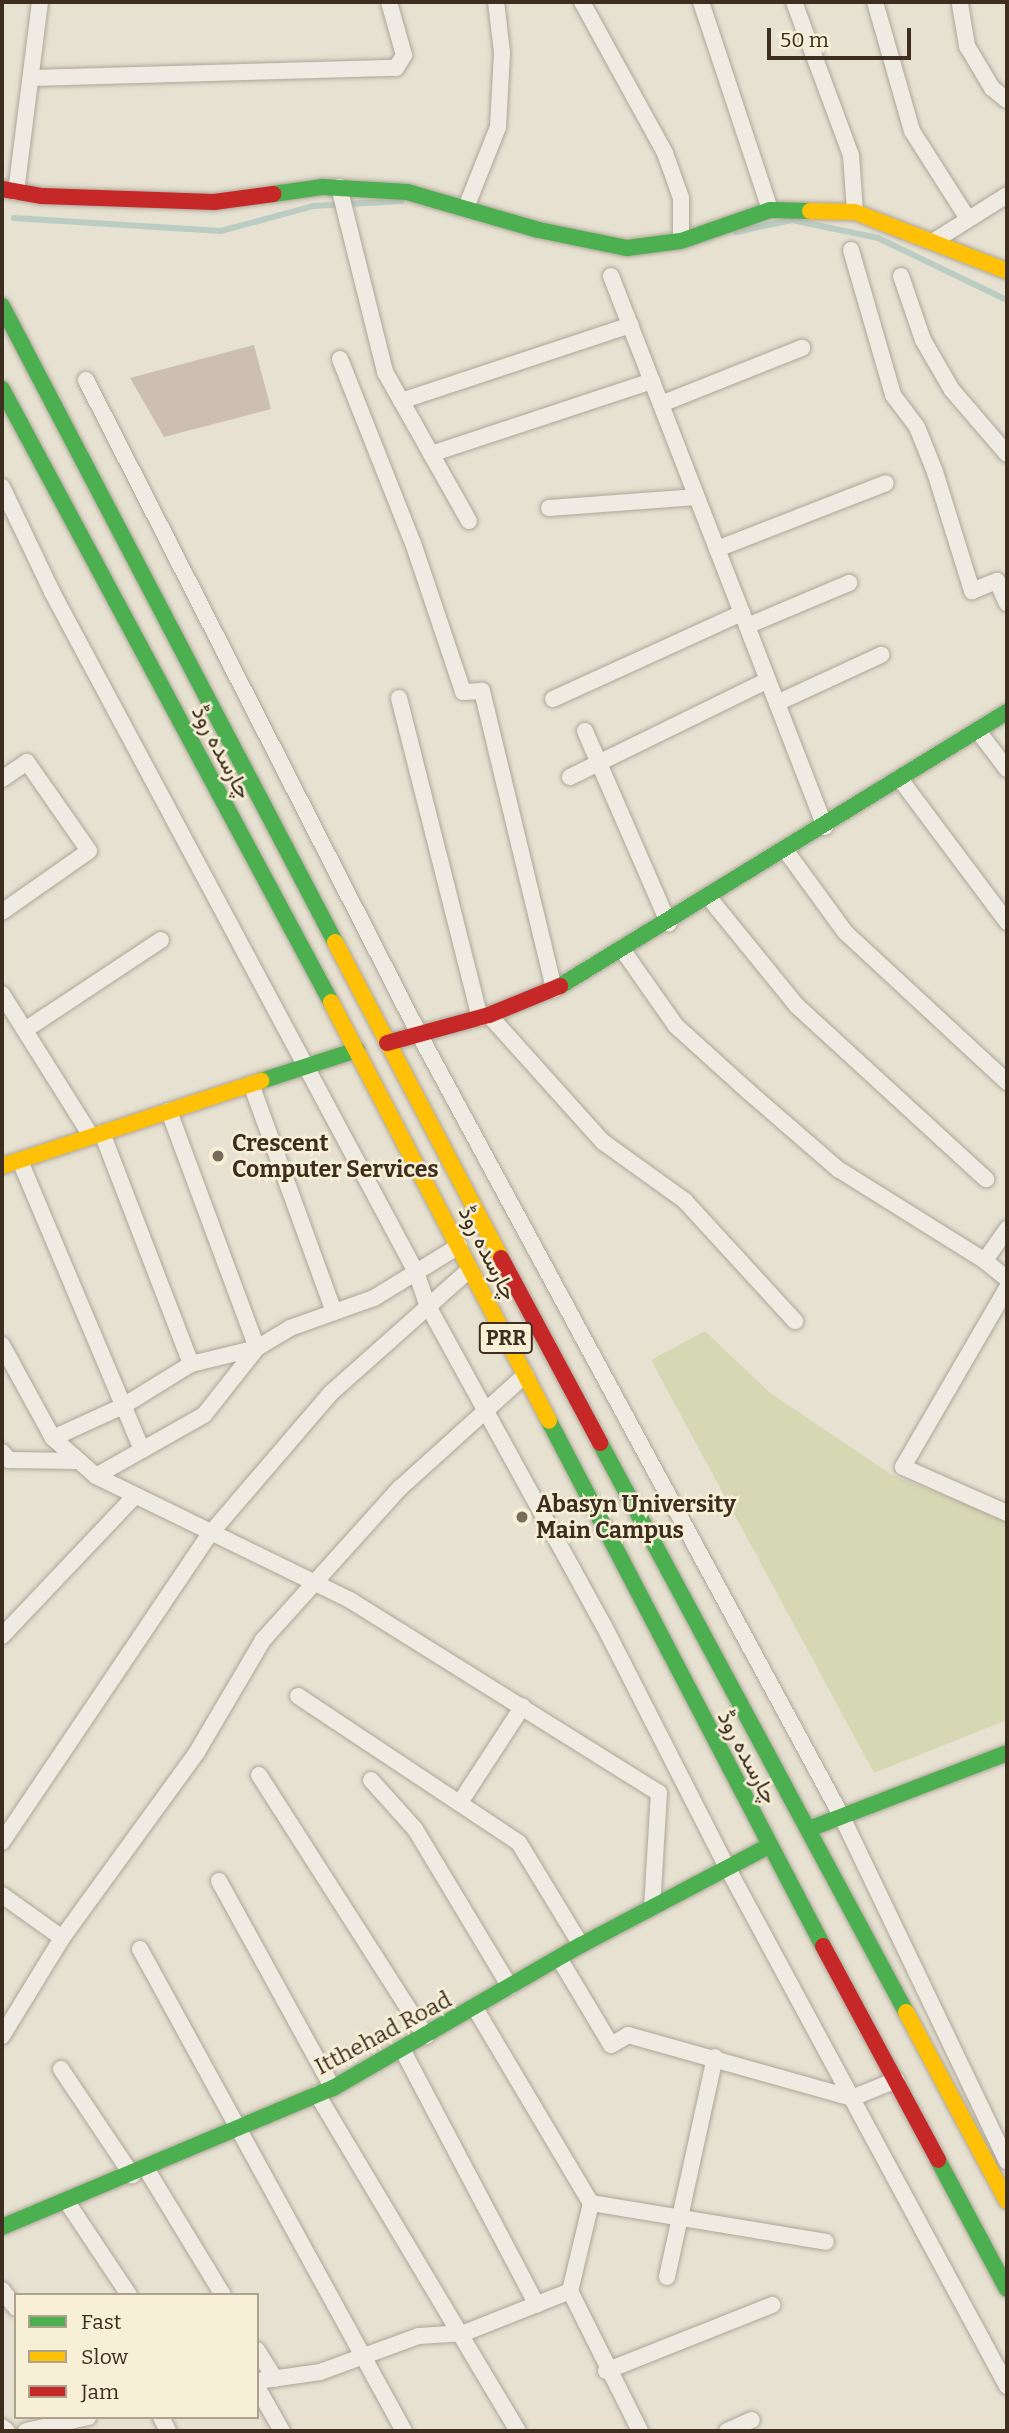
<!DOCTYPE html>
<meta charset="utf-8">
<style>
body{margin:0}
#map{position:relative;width:1009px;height:2433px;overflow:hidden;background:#e7e1d1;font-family:Bitter,Vazirmatn,serif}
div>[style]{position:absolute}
.green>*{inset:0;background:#d6d8b3}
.stream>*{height:6px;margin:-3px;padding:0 3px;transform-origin:3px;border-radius:3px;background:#bbcdc2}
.building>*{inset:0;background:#ccbfb1}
.roads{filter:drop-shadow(0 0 2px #ada699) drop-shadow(0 0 2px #ada699)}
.street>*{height:16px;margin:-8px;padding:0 8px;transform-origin:8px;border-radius:8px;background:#f0ebe2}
.fast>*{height:16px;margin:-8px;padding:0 8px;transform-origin:8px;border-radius:8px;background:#4caf50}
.slow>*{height:16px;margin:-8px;padding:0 8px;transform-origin:8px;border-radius:8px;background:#ffc107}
.jam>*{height:16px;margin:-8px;padding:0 8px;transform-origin:8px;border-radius:8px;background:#c62828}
.dots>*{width:19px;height:19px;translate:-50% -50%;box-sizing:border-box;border:4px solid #f8efd7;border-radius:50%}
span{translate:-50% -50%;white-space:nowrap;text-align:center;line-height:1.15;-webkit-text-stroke:5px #f8efd7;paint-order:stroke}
.shield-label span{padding:2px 5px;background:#f8efd7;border:2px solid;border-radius:5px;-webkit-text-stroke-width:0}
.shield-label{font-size:21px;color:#3d2e1f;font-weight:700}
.street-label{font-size:23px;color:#3d2e1f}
.poi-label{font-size:23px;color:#3d2e1f;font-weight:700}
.left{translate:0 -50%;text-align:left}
.frame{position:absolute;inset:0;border:4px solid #3d2e1f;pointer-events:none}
.legend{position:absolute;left:14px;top:2293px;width:245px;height:126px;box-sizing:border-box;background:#f8efd7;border:2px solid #ada28d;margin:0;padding:9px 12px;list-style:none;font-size:21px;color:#3d2e1f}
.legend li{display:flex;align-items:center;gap:14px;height:35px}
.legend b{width:35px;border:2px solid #ada28d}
.scale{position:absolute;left:767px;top:28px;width:144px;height:32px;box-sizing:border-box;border:4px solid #3d2e1f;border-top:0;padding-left:9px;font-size:21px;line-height:24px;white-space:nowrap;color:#3d2e1f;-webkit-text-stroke:5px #f8efd7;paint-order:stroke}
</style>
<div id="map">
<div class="green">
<i style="clip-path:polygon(705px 1331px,769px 1392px,892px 1475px,1007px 1520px,1007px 1720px,874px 1773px,651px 1360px)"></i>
</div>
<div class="stream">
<i style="left:14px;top:218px;width:207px;rotate:3.6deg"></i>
<i style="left:221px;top:231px;width:95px;rotate:-15.2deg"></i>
<i style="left:313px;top:206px;width:89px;rotate:-3.2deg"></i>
<i style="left:736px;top:232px;width:57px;rotate:-12.1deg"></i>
<i style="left:792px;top:220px;width:88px;rotate:11.8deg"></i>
<i style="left:878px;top:238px;width:143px;rotate:25.7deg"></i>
</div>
<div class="building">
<i style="clip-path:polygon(254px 345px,271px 409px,164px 437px,130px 378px)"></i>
</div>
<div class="roads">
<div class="street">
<i style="left:582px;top:2px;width:172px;rotate:61.2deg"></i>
<i style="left:665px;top:153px;width:48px;rotate:70.4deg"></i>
<i style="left:681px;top:198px;width:43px;rotate:90deg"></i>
<i style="left:701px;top:2px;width:219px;rotate:71.6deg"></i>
<i style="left:794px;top:2px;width:163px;rotate:69.6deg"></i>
<i style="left:851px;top:155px;width:57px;rotate:86deg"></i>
<i style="left:875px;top:2px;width:134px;rotate:74deg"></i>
<i style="left:912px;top:131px;width:104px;rotate:57.5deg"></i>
<i style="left:960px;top:4px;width:43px;rotate:80.5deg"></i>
<i style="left:967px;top:46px;width:49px;rotate:59.2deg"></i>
<i style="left:992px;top:88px;width:19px;rotate:39deg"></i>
<i style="left:31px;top:78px;width:365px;rotate:-1.6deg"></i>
<i style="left:396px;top:68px;width:15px;rotate:-58deg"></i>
<i style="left:404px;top:55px;width:55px;rotate:-105.8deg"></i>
<i style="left:339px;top:187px;width:191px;rotate:76deg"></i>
<i style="left:385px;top:372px;width:171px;rotate:60.6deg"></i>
<i style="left:16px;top:192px;width:192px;rotate:-82.8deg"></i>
<i style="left:467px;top:205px;width:84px;rotate:-68.3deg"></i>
<i style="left:498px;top:127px;width:75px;rotate:-86.9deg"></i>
<i style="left:502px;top:52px;width:50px;rotate:-96.8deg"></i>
<i style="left:934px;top:241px;width:86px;rotate:-32.2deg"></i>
<i style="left:851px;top:250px;width:151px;rotate:73.8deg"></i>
<i style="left:893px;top:395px;width:40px;rotate:53deg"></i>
<i style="left:917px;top:427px;width:48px;rotate:68.2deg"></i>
<i style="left:935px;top:472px;width:125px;rotate:72.7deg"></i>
<i style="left:972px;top:591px;width:27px;rotate:-22deg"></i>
<i style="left:997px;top:581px;width:24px;rotate:66deg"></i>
<i style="left:611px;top:276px;width:591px;rotate:68.77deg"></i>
<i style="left:901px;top:276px;width:68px;rotate:71deg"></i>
<i style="left:923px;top:340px;width:58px;rotate:59.9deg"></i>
<i style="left:952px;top:390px;width:84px;rotate:49.3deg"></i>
<i style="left:340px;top:359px;width:198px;rotate:68.4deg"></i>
<i style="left:413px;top:543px;width:157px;rotate:71.4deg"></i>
<i style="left:463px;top:692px;width:19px;rotate:-3deg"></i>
<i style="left:482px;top:691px;width:307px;rotate:76.4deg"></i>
<i style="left:86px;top:380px;width:734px;rotate:63.02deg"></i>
<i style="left:419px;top:1034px;width:888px;rotate:61.62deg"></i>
<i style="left:841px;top:1815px;width:384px;rotate:64.4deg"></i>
<i style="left:401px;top:401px;width:242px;rotate:-18.3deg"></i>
<i style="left:661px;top:404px;width:152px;rotate:-21.7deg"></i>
<i style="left:431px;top:454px;width:233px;rotate:-18.3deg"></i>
<i style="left:2px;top:487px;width:116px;rotate:64.5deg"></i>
<i style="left:52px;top:592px;width:771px;rotate:61.84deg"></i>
<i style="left:416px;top:1272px;width:36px;rotate:71deg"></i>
<i style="left:428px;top:1306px;width:365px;rotate:61.2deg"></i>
<i style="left:604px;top:1626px;width:271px;rotate:63deg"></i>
<i style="left:727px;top:1867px;width:590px;rotate:61.65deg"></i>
<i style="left:549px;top:508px;width:148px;rotate:-4.3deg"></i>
<i style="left:717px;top:549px;width:181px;rotate:-21.3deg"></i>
<i style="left:747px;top:626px;width:111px;rotate:-22.9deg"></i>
<i style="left:399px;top:698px;width:330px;rotate:75.8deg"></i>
<i style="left:553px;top:699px;width:208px;rotate:-24.5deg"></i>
<i style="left:777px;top:703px;width:115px;rotate:-24.8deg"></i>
<i style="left:585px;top:731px;width:210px;rotate:66.5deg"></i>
<i style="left:978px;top:731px;width:48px;rotate:52.7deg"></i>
<i style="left:570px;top:777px;width:220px;rotate:-26.1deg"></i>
<i style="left:2px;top:779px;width:30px;rotate:-34deg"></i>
<i style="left:27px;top:762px;width:108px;rotate:55.1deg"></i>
<i style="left:89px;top:851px;width:106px;rotate:145deg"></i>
<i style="left:900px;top:779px;width:179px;rotate:53.2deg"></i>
<i style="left:786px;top:851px;width:100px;rotate:53.9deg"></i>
<i style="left:845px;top:932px;width:221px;rotate:42.8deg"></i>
<i style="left:710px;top:899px;width:136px;rotate:50.9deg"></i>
<i style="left:796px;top:1005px;width:258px;rotate:42.5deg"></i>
<i style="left:624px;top:952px;width:90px;rotate:54.9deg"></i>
<i style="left:676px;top:1026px;width:98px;rotate:42.1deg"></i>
<i style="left:749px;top:1092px;width:118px;rotate:40.9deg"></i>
<i style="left:838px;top:1169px;width:173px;rotate:32deg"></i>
<i style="left:2px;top:994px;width:168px;rotate:57.9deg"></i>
<i style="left:489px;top:1015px;width:171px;rotate:48.1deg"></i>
<i style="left:603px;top:1142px;width:101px;rotate:35.7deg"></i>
<i style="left:685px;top:1201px;width:163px;rotate:47.5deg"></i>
<i style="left:25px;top:1030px;width:163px;rotate:-33.5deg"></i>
<i style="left:251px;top:1084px;width:243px;rotate:70deg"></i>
<i style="left:102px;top:1133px;width:248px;rotate:68.9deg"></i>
<i style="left:191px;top:1364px;width:68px;rotate:-13.6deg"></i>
<i style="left:257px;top:1348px;width:253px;rotate:-110.4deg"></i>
<i style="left:20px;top:1161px;width:314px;rotate:67.1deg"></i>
<i style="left:1007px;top:1229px;width:39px;rotate:125deg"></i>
<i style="left:985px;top:1261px;width:28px;rotate:39deg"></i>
<i style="left:1007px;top:1288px;width:207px;rotate:120.2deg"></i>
<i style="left:903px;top:1467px;width:114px;rotate:23.9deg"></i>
<i style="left:2px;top:1345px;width:106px;rotate:61.3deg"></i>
<i style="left:53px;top:1438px;width:77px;rotate:-24.6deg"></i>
<i style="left:123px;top:1406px;width:80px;rotate:-31.7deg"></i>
<i style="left:53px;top:1438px;width:57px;rotate:41.5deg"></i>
<i style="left:96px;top:1476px;width:283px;rotate:26deg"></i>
<i style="left:350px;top:1600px;width:364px;rotate:32deg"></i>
<i style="left:659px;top:1793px;width:113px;rotate:93.5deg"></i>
<i style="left:2px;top:1452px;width:11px;rotate:49deg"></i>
<i style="left:9px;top:1460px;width:70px;rotate:0.8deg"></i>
<i style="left:96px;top:1476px;width:124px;rotate:-29.5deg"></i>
<i style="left:204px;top:1415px;width:85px;rotate:-51.7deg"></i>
<i style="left:257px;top:1348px;width:39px;rotate:-31deg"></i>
<i style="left:290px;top:1328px;width:89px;rotate:-19.7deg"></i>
<i style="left:374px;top:1298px;width:100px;rotate:-31.5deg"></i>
<i style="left:2px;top:1636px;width:193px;rotate:-46.5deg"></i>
<i style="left:298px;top:1696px;width:265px;rotate:33.6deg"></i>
<i style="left:519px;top:1843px;width:119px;rotate:58.7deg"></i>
<i style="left:259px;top:1775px;width:310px;rotate:57.4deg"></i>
<i style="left:371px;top:1780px;width:66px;rotate:48.1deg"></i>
<i style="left:415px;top:1829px;width:184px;rotate:59deg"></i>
<i style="left:461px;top:1801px;width:113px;rotate:-56.9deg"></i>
<i style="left:2px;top:1842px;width:372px;rotate:-56deg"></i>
<i style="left:210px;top:1534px;width:186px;rotate:-49.4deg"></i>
<i style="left:331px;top:1393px;width:186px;rotate:-41.7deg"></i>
<i style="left:219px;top:1881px;width:236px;rotate:61.2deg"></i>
<i style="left:2px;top:1895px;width:74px;rotate:35.6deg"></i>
<i style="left:140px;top:1949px;width:550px;rotate:61.29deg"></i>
<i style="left:559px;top:1958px;width:101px;rotate:59.1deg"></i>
<i style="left:611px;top:2045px;width:20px;rotate:-30deg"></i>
<i style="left:628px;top:2035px;width:233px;rotate:15.7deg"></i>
<i style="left:852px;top:2098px;width:48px;rotate:-22.2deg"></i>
<i style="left:475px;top:2008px;width:227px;rotate:59.3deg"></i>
<i style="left:591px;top:2203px;width:238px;rotate:9.4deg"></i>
<i style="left:2px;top:2036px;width:115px;rotate:-58.5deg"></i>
<i style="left:62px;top:1938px;width:230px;rotate:-54deg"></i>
<i style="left:197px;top:1752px;width:130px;rotate:-59.5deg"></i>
<i style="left:263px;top:1640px;width:205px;rotate:-48deg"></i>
<i style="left:400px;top:1488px;width:169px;rotate:-42.1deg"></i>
<i style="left:402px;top:2049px;width:289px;rotate:62.2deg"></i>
<i style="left:61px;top:2069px;width:128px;rotate:56.2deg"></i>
<i style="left:317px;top:2094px;width:392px;rotate:59.2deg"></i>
<i style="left:147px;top:2170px;width:146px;rotate:58.7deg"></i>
<i style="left:67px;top:2202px;width:112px;rotate:56.3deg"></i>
<i style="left:591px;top:2203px;width:90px;rotate:103.4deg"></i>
<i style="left:570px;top:2291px;width:157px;rotate:63.4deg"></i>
<i style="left:667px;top:2277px;width:225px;rotate:-77.7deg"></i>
<i style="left:2px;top:2290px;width:23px;rotate:52deg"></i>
<i style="left:257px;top:2350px;width:34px;rotate:58deg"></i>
<i style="left:606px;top:2371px;width:179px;rotate:-21.7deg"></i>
<i style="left:257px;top:2381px;width:64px;rotate:-8.1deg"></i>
<i style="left:320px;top:2372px;width:105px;rotate:-20deg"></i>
<i style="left:419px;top:2336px;width:45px;rotate:-3.8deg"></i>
<i style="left:464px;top:2333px;width:114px;rotate:-21.6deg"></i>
<i style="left:257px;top:2387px;width:51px;rotate:60.4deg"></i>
<i style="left:161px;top:2417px;width:16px;rotate:63deg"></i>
<i style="left:2px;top:2427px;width:6px;rotate:39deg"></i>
<i style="left:26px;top:2431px;width:64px;rotate:-12.7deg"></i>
<i style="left:727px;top:2431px;width:27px;rotate:-24deg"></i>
</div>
<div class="fast">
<i style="left:273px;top:194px;width:49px;rotate:-8.1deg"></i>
<i style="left:322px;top:187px;width:85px;rotate:3.4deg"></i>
<i style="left:407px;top:192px;width:137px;rotate:16.1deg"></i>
<i style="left:539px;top:230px;width:90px;rotate:11.6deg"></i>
<i style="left:627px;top:248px;width:54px;rotate:-7.4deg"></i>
<i style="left:681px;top:241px;width:94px;rotate:-19.2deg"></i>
<i style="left:770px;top:210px;width:40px;rotate:1.4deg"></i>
<i style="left:2px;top:306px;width:718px;rotate:62.36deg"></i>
<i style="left:2px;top:389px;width:696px;rotate:61.78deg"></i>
<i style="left:560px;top:986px;width:524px;rotate:-31.51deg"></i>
<i style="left:261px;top:1081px;width:101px;rotate:-17.9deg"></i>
<i style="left:549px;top:1421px;width:592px;rotate:62.44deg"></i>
<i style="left:600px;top:1443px;width:646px;rotate:61.73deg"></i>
<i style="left:809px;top:1829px;width:212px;rotate:-21deg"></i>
<i style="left:938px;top:2160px;width:146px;rotate:61.9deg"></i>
<i style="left:2px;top:2227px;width:359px;rotate:-22.8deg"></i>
<i style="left:333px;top:2088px;width:286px;rotate:-30deg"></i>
<i style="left:581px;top:1945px;width:212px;rotate:-27.8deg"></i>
</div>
<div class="slow">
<i style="left:810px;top:211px;width:45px;rotate:1.3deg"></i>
<i style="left:855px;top:212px;width:163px;rotate:21.2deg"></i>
<i style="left:335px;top:942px;width:357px;rotate:62.3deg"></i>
<i style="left:331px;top:1002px;width:472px;rotate:62.5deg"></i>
<i style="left:2px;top:1166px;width:273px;rotate:-18.2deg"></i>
<i style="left:906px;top:2012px;width:214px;rotate:61.9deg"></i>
</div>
<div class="jam">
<i style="left:2px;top:189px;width:41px;rotate:9.9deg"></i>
<i style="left:42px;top:196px;width:172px;rotate:2deg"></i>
<i style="left:214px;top:202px;width:60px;rotate:-7.7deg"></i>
<i style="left:387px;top:1043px;width:106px;rotate:-15.4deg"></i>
<i style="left:489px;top:1015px;width:77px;rotate:-22.2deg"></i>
<i style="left:501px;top:1258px;width:210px;rotate:61.8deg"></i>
<i style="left:823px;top:1946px;width:243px;rotate:61.7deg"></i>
</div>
</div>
<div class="dots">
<i style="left:218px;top:1156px;background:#786d5d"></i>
<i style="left:522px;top:1517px;background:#786d5d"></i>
</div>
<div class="shield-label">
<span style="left:506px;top:1338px">PRR</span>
</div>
<div class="street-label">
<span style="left:222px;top:752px;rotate:62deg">چارسدہ روڈ</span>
<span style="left:488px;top:1253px;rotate:63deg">چارسدہ روڈ</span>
<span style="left:748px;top:1757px;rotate:62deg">چارسدہ روڈ</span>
<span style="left:383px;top:2033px;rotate:-28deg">Itthehad Road</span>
</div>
<div class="poi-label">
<span class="left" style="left:232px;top:1156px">Crescent<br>Computer Services</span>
<span class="left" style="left:536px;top:1517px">Abasyn University<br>Main Campus</span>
</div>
<div class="frame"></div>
<ul class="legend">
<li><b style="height:9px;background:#4caf50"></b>Fast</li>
<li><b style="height:9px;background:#ffc107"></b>Slow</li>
<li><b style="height:9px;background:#c62828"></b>Jam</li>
</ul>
<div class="scale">50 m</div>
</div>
